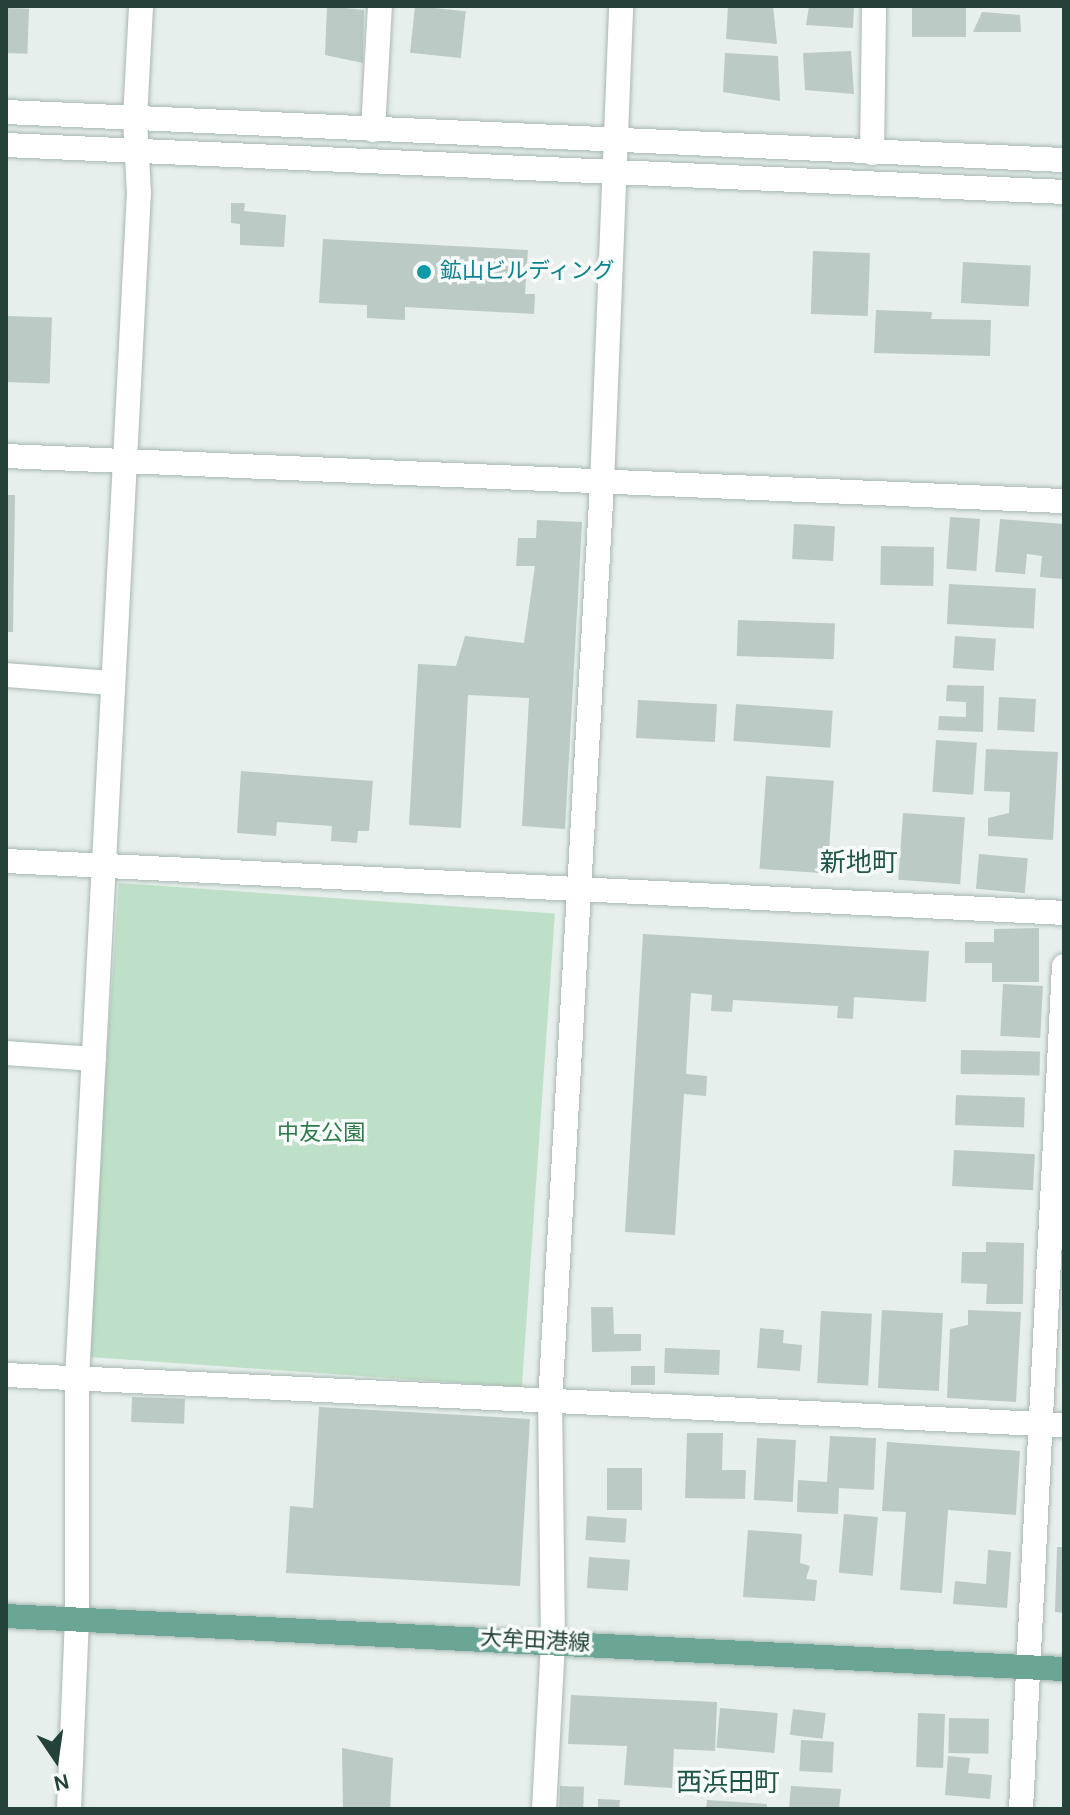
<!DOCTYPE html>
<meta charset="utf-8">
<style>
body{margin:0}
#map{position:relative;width:1070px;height:1815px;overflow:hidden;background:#e6efeb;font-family:Karla,"Noto Sans JP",sans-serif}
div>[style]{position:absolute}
.green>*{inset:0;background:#bfe0c8;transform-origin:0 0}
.building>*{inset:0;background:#bbcac4;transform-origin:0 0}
.roads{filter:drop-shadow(0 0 2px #a8b8b2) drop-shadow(0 0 2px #a8b8b2)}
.minor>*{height:24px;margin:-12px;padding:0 12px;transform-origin:12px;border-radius:12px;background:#fff}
.major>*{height:24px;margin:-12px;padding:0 12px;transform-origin:12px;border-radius:12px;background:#6aa596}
.dots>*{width:22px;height:22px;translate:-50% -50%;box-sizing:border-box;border:4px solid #f7fbf9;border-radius:50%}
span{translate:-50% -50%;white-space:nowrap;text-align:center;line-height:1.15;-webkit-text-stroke:7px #f7fbf9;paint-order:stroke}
.culture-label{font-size:22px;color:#0d838f}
.left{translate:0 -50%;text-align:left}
.park-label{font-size:22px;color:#2d7a4b}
.street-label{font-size:22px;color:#24423a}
.quarter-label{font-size:26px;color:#1f5548}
.frame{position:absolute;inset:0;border:8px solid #24423a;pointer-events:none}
.north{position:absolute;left:16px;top:1719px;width:80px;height:80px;-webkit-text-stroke:6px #f7fbf9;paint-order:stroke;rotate:167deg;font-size:22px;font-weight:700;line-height:32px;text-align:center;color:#24423a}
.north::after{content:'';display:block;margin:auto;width:28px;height:36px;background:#24423a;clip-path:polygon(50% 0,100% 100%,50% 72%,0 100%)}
</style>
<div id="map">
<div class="green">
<i style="left:119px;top:883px;width:437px;height:475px;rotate:4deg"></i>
</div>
<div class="building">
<i style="clip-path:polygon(327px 6px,364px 10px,363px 63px,325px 55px)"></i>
<i style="left:415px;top:6px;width:51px;height:47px;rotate:6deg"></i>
<i style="clip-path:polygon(773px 6px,777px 44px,726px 39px,728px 7px)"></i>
<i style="clip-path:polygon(809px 6px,854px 6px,853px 28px,806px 25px)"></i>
<i style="left:912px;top:6px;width:54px;height:31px"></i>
<i style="left:6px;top:8px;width:23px;height:45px;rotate:2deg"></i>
<i style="clip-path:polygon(982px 12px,1020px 15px,1021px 32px,973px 32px)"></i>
<i style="clip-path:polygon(851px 51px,854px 94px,805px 90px,803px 53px)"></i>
<i style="clip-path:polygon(725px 53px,778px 56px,780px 101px,723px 92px)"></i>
<i style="clip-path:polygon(231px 203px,245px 203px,244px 211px,286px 215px,284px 247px,240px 245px,240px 224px,231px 223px)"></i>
<i style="clip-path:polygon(323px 239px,528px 250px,525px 294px,535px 294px,534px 314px,405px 307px,405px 320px,367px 318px,367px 305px,319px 303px)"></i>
<i style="left:813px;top:251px;width:57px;height:63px;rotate:2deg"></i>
<i style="left:963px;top:262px;width:68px;height:41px;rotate:3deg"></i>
<i style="clip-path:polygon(876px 310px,932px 312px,931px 319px,991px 320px,990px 356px,874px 353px)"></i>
<i style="left:6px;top:316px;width:46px;height:66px;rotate:2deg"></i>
<i style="clip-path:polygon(6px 495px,15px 495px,13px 632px,6px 632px)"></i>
<i style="left:950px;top:517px;width:30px;height:52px;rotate:4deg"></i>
<i style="clip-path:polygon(1000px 519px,1064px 524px,1063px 579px,1040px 577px,1042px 556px,1027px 554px,1025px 574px,995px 572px)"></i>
<i style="clip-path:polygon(537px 520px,582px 522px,565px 829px,522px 826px,529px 698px,468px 695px,461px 828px,409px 825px,418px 664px,456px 666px,465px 636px,524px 643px,535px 566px,516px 566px,518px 538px,536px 538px)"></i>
<i style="left:794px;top:524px;width:41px;height:35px;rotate:3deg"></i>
<i style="left:881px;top:546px;width:53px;height:39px;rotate:1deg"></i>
<i style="left:949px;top:584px;width:87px;height:40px;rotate:3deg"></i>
<i style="left:738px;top:620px;width:97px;height:36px;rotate:2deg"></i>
<i style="left:955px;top:636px;width:41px;height:32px;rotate:4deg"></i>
<i style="clip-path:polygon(947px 685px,984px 686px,983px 732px,938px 730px,939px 716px,966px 717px,966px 702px,946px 701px)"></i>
<i style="left:999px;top:697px;width:37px;height:33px;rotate:3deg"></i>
<i style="left:638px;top:700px;width:79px;height:38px;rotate:3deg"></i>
<i style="left:736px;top:704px;width:97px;height:37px;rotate:4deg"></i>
<i style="left:936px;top:740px;width:41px;height:52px;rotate:4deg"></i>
<i style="clip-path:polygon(986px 749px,1058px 752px,1053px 840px,988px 836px,988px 818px,1009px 813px,1010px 792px,984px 791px)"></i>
<i style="clip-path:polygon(241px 771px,373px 781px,369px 831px,358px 831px,357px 843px,331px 841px,332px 826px,277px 822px,276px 836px,237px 833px)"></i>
<i style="left:766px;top:776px;width:68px;height:93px;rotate:4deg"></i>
<i style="left:903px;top:813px;width:62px;height:67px;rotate:4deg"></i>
<i style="left:979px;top:854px;width:49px;height:35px;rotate:5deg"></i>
<i style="clip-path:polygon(1039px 928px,1039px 982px,992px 982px,992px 963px,965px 963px,965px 942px,994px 942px,994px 929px)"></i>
<i style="clip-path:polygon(643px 934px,929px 951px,926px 1002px,854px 997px,853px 1019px,837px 1018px,838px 1006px,733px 1000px,732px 1012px,711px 1011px,712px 995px,691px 993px,686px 1074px,707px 1076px,706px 1096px,684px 1094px,675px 1235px,625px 1232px)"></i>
<i style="left:1003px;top:984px;width:40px;height:52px;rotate:3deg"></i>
<i style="left:961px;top:1050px;width:79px;height:24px;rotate:1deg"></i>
<i style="left:956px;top:1095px;width:69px;height:30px;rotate:2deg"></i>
<i style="left:954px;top:1150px;width:81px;height:36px;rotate:3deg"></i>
<i style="clip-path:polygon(986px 1242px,1024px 1243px,1023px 1304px,986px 1304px,987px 1284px,961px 1283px,962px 1252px,986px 1252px)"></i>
<i style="clip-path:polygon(591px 1307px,613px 1307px,614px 1334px,641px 1334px,641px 1351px,592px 1352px)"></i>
<i style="left:882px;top:1310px;width:61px;height:78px;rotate:3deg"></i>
<i style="clip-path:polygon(968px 1310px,1021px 1312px,1016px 1402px,947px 1398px,950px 1329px,968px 1325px)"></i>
<i style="left:821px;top:1311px;width:51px;height:72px;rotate:3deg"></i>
<i style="clip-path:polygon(760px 1328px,784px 1330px,783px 1343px,802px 1345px,800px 1371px,757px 1368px)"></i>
<i style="left:665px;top:1348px;width:55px;height:25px;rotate:2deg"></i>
<i style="left:631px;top:1366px;width:24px;height:19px"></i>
<i style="left:132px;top:1397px;width:53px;height:25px;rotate:2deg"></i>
<i style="clip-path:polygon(319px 1407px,530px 1419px,520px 1586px,286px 1573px,290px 1506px,313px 1508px)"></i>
<i style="clip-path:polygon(687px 1433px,723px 1433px,722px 1470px,746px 1470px,745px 1499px,685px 1498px)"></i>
<i style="clip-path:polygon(830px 1436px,876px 1438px,874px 1490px,839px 1488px,838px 1514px,797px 1512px,798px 1480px,827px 1482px)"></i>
<i style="left:757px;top:1438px;width:39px;height:62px;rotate:3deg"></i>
<i style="clip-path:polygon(887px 1442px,1020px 1451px,1016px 1515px,948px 1510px,942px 1593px,900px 1590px,906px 1512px,882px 1511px)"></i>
<i style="left:607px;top:1468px;width:35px;height:42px"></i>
<i style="left:844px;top:1514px;width:34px;height:59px;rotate:5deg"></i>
<i style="left:587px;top:1516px;width:40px;height:24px;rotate:4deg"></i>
<i style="clip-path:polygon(748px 1530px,802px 1534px,800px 1563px,810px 1566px,806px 1579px,817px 1580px,815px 1601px,743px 1597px)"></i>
<i style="clip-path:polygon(1057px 1547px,1064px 1547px,1064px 1613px,1055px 1612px)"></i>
<i style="clip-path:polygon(988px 1550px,1011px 1552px,1007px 1608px,953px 1604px,955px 1581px,986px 1584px)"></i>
<i style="left:589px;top:1557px;width:41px;height:31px;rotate:4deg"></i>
<i style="clip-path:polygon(571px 1695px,717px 1702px,715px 1751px,674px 1749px,672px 1788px,624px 1785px,627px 1746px,568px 1744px)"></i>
<i style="left:720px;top:1708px;width:58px;height:40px;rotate:5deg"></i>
<i style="left:793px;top:1709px;width:33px;height:26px;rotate:7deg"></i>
<i style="left:918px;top:1713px;width:27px;height:54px;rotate:2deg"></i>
<i style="left:949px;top:1718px;width:40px;height:35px;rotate:1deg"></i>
<i style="left:801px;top:1740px;width:33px;height:31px;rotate:3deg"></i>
<i style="clip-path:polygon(342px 1748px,393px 1758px,390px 1809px,343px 1809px)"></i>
<i style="clip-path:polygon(948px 1756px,970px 1758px,968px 1773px,992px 1775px,990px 1799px,945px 1795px)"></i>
<i style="left:560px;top:1786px;width:24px;height:23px;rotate:2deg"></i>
<i style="clip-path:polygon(791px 1786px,841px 1789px,839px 1809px,789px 1809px)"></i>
<i style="clip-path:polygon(598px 1799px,620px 1800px,619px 1809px,598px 1809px)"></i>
<i style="clip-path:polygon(707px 1800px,767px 1804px,767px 1809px,706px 1809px)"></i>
</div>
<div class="roads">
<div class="minor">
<i style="left:6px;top:112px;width:1059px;rotate:2.6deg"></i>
<i style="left:373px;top:130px;width:124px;rotate:-86.8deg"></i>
<i style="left:6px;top:145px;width:1059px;rotate:2.54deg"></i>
<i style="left:872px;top:153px;width:147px;rotate:-89.2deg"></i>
<i style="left:6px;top:456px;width:1059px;rotate:2.44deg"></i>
<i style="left:6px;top:675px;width:107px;rotate:4.3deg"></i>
<i style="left:6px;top:861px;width:1059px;rotate:2.81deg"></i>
<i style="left:6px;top:1053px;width:88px;rotate:3.9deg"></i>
<i style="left:6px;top:1375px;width:1059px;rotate:2.71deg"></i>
<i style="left:69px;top:1809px;width:189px;rotate:-87.6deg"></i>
<i style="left:77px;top:1620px;width:241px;rotate:-90deg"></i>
<i style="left:77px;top:1379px;width:1188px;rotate:-87.01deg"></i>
<i style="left:139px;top:193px;width:75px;rotate:-93.1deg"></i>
<i style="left:135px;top:118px;width:112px;rotate:-86.9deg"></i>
<i style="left:544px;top:1809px;width:167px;rotate:-86.9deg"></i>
<i style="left:553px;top:1642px;width:239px;rotate:-90.7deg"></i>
<i style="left:550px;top:1403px;width:920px;rotate:-86.76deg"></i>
<i style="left:602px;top:484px;width:478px;rotate:-87.7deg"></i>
<i style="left:1021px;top:1809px;width:844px;rotate:-87.08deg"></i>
</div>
<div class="major">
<i style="left:6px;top:1616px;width:1059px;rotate:2.87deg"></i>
</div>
</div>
<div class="dots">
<i style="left:424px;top:272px;background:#0f9aa8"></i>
</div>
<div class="culture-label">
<span class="left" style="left:440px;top:272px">鉱山ビルディング</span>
</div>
<div class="park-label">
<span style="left:321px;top:1134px">中友公園</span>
</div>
<div class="street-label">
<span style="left:535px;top:1641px;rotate:3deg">大牟田港線</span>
</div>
<div class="quarter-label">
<span style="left:859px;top:863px">新地町</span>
<span style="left:728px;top:1783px">西浜田町</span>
</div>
<div class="frame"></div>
<div class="north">N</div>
</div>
